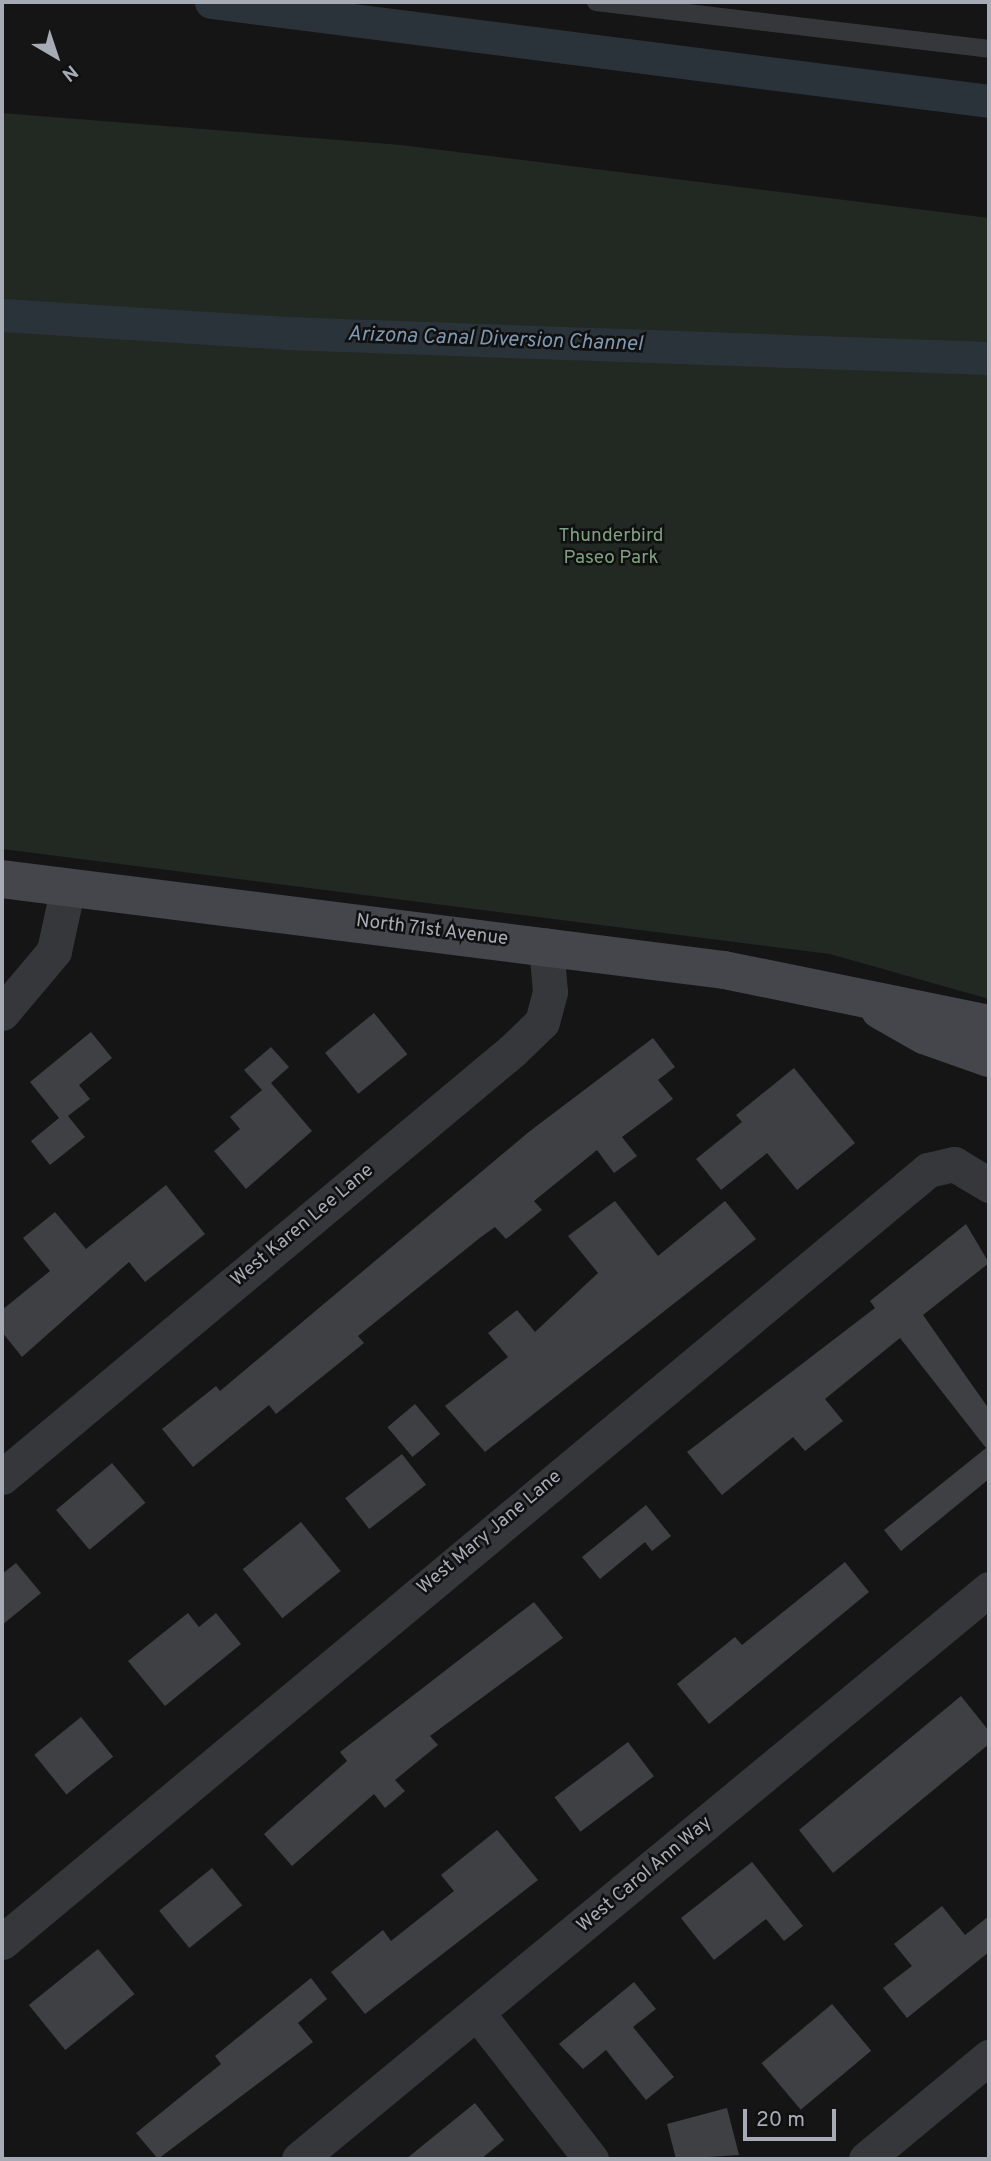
<!DOCTYPE html>
<style>
body{margin:0}
#map{position:relative;width:991px;height:2161px;overflow:hidden;background:#151516;font-family:Overpass,sans-serif}
div>[style]{position:absolute}
.green>*{inset:0;background:#212922}
.canal>*{height:33px;margin:-16.5px;padding:0 16.5px;transform-origin:16.5px;border-radius:16.5px;background:#2b333a}
.building>*{inset:0;background:#3f4043;transform-origin:0 0}
.lane>*{height:18px;margin:-9px;padding:0 9px;transform-origin:9px;border-radius:9px;background:#36373b}
.street>*{height:35px;margin:-17.5px;padding:0 17.5px;transform-origin:17.5px;border-radius:17.5px;background:#36373b}
.secondary>*{height:38px;margin:-19px;padding:0 19px;transform-origin:19px;border-radius:19px;background:#44464b}
span{translate:-50% -50%;white-space:nowrap;text-align:center;line-height:1.15;-webkit-text-stroke:5px #101011;paint-order:stroke}
.park-label{font-size:19px;color:#7fa081}
.street-label{font-size:19px;color:#a7abb6}
.water-label{font-size:21px;color:#7f98b0;font-style:italic}
.frame{position:absolute;inset:0;border:4px solid #a7abb6;pointer-events:none}
.north{position:absolute;left:21px;top:21px;width:70px;height:70px;-webkit-text-stroke:5px #101011;paint-order:stroke;rotate:141deg;font-size:19px;font-weight:700;line-height:28px;text-align:center;color:#a7abb6}
.north::after{content:'';display:block;margin:auto;width:24px;height:32px;background:#a7abb6;clip-path:polygon(50% 0,100% 100%,50% 72%,0 100%)}
.scale{position:absolute;left:743px;top:2109px;width:93px;height:32px;box-sizing:border-box;border:4px solid #a7abb6;border-top:0;padding-left:9px;font-size:21px;line-height:24px;white-space:nowrap;color:#a7abb6;-webkit-text-stroke:5px #101011;paint-order:stroke}
</style>
<div id="map">
<div class="green">
<i style="clip-path:polygon(2px 113px,401px 145px,989px 218px,989px 999px,830px 954px,2px 849px)"></i>
</div>
<div class="canal">
<i style="left:211px;top:2px;width:784px;rotate:7.25deg"></i>
<i style="left:2px;top:315px;width:285px;rotate:3.6deg"></i>
<i style="left:286px;top:333px;width:703px;rotate:2.04deg"></i>
</div>
<div class="building">
<i style="left:374px;top:1013px;width:53px;height:63px;rotate:51deg"></i>
<i style="clip-path:polygon(91px 1032px,112px 1058px,79px 1085px,90px 1099px,68px 1116px,85px 1137px,50px 1165px,31px 1141px,59px 1118px,30px 1082px)"></i>
<i style="clip-path:polygon(653px 1038px,675px 1067px,658px 1080px,673px 1099px,622px 1137px,637px 1156px,614px 1173px,597px 1150px,534px 1201px,542px 1210px,506px 1239px,495px 1227px,481px 1237px,358px 1336px,364px 1343px,276px 1414px,269px 1405px,193px 1467px,162px 1429px,216px 1386px,220px 1391px,530px 1131px)"></i>
<i style="clip-path:polygon(271px 1047px,289px 1067px,271px 1083px,312px 1131px,246px 1189px,214px 1151px,240px 1129px,230px 1117px,262px 1090px,244px 1070px)"></i>
<i style="clip-path:polygon(794px 1068px,855px 1143px,797px 1190px,767px 1153px,721px 1190px,696px 1159px,742px 1122px,736px 1115px)"></i>
<i style="clip-path:polygon(166px 1185px,205px 1234px,145px 1282px,129px 1262px,22px 1357px,2px 1332px,2px 1310px,50px 1271px,23px 1238px,55px 1212px,86px 1249px)"></i>
<i style="clip-path:polygon(615px 1201px,658px 1256px,725px 1201px,756px 1239px,485px 1452px,445px 1406px,508px 1357px,488px 1333px,517px 1310px,535px 1332px,598px 1273px,568px 1236px)"></i>
<i style="clip-path:polygon(966px 1224px,989px 1263px,923px 1315px,989px 1409px,989px 1479px,901px 1551px,884px 1530px,986px 1448px,900px 1338px,825px 1399px,843px 1421px,805px 1451px,793px 1437px,722px 1495px,687px 1452px,875px 1308px,870px 1301px)"></i>
<i style="left:415px;top:1404px;width:39px;height:36px;rotate:50deg"></i>
<i style="left:402px;top:1454px;width:39px;height:72px;rotate:52deg"></i>
<i style="left:112px;top:1463px;width:52px;height:73px;rotate:50deg"></i>
<i style="clip-path:polygon(646px 1505px,671px 1536px,652px 1551px,645px 1542px,600px 1579px,582px 1557px)"></i>
<i style="left:301px;top:1522px;width:63px;height:75px;rotate:51deg"></i>
<i style="clip-path:polygon(845px 1562px,869px 1592px,709px 1724px,677px 1684px,735px 1637px,742px 1645px)"></i>
<i style="clip-path:polygon(16px 1563px,41px 1593px,2px 1625px,2px 1574px)"></i>
<i style="clip-path:polygon(534px 1602px,563px 1638px,430px 1736px,438px 1745px,395px 1780px,405px 1791px,385px 1808px,374px 1794px,292px 1866px,264px 1834px,347px 1761px,340px 1752px)"></i>
<i style="clip-path:polygon(188px 1613px,199px 1627px,216px 1613px,241px 1644px,165px 1706px,128px 1661px)"></i>
<i style="clip-path:polygon(961px 1696px,989px 1731px,989px 1744px,833px 1873px,799px 1830px)"></i>
<i style="left:81px;top:1717px;width:51px;height:60px;rotate:51deg"></i>
<i style="left:628px;top:1742px;width:43px;height:92px;rotate:53deg"></i>
<i style="clip-path:polygon(497px 1830px,538px 1880px,365px 2014px,331px 1972px,383px 1930px,391px 1941px,454px 1891px,441px 1875px)"></i>
<i style="clip-path:polygon(752px 1862px,803px 1926px,784px 1941px,766px 1919px,714px 1960px,681px 1918px)"></i>
<i style="left:212px;top:1868px;width:48px;height:68px;rotate:51deg"></i>
<i style="clip-path:polygon(942px 1906px,965px 1935px,989px 1916px,989px 1952px,907px 2018px,883px 1988px,912px 1966px,894px 1944px)"></i>
<i style="left:98px;top:1949px;width:58px;height:89px;rotate:51deg"></i>
<i style="clip-path:polygon(311px 1978px,327px 1999px,298px 2023px,313px 2042px,158px 2159px,136px 2133px,221px 2064px,215px 2056px)"></i>
<i style="clip-path:polygon(634px 1982px,656px 2009px,633px 2027px,674px 2077px,646px 2100px,606px 2050px,583px 2069px,559px 2044px)"></i>
<i style="left:832px;top:2004px;width:61px;height:92px;rotate:50deg"></i>
<i style="clip-path:polygon(475px 2103px,504px 2140px,481px 2159px,406px 2159px)"></i>
<i style="clip-path:polygon(727px 2108px,739px 2155px,676px 2159px,667px 2124px)"></i>
</div>
<div class="lane">
<i style="left:596px;top:2px;width:396px;rotate:6.8deg"></i>
</div>
<div class="street">
<i style="left:2px;top:1013px;width:81px;rotate:-50deg"></i>
<i style="left:54px;top:951px;width:66px;rotate:-77.8deg"></i>
<i style="left:2px;top:1477px;width:666px;rotate:-39.88deg"></i>
<i style="left:513px;top:1050px;width:40px;rotate:-44deg"></i>
<i style="left:542px;top:1022px;width:31px;rotate:-75deg"></i>
<i style="left:550px;top:992px;width:47px;rotate:-94.9deg"></i>
<i style="left:2px;top:1942px;width:1206px;rotate:-39.82deg"></i>
<i style="left:928px;top:1170px;width:27px;rotate:-13deg"></i>
<i style="left:954px;top:1164px;width:41px;rotate:31deg"></i>
<i style="left:478px;top:2014px;width:184px;rotate:52.1deg"></i>
<i style="left:299px;top:2159px;width:895px;rotate:-39.56deg"></i>
<i style="left:866px;top:2159px;width:160px;rotate:-39.7deg"></i>
</div>
<div class="secondary">
<i style="left:2px;top:879px;width:728px;rotate:7.18deg"></i>
<i style="left:724px;top:970px;width:270px;rotate:11.5deg"></i>
<i style="left:880px;top:1010px;width:51px;rotate:29.6deg"></i>
<i style="left:924px;top:1035px;width:69px;rotate:19.5deg"></i>
</div>
<div class="park-label">
<span style="left:611px;top:548px">Thunderbird<br>Paseo Park</span>
</div>
<div class="street-label">
<span style="left:432px;top:931px;rotate:7deg">North 71st Avenue</span>
<span style="left:303px;top:1226px;rotate:-40deg">West Karen Lee Lane</span>
<span style="left:490px;top:1533px;rotate:-40deg">West Mary Jane Lane</span>
<span style="left:645px;top:1875px;rotate:-40deg">West Carol Ann Way</span>
</div>
<div class="water-label">
<span style="left:495px;top:340px;rotate:2deg">Arizona Canal Diversion Channel</span>
</div>
<div class="frame"></div>
<div class="north">N</div>
<div class="scale">20 m</div>
</div>
